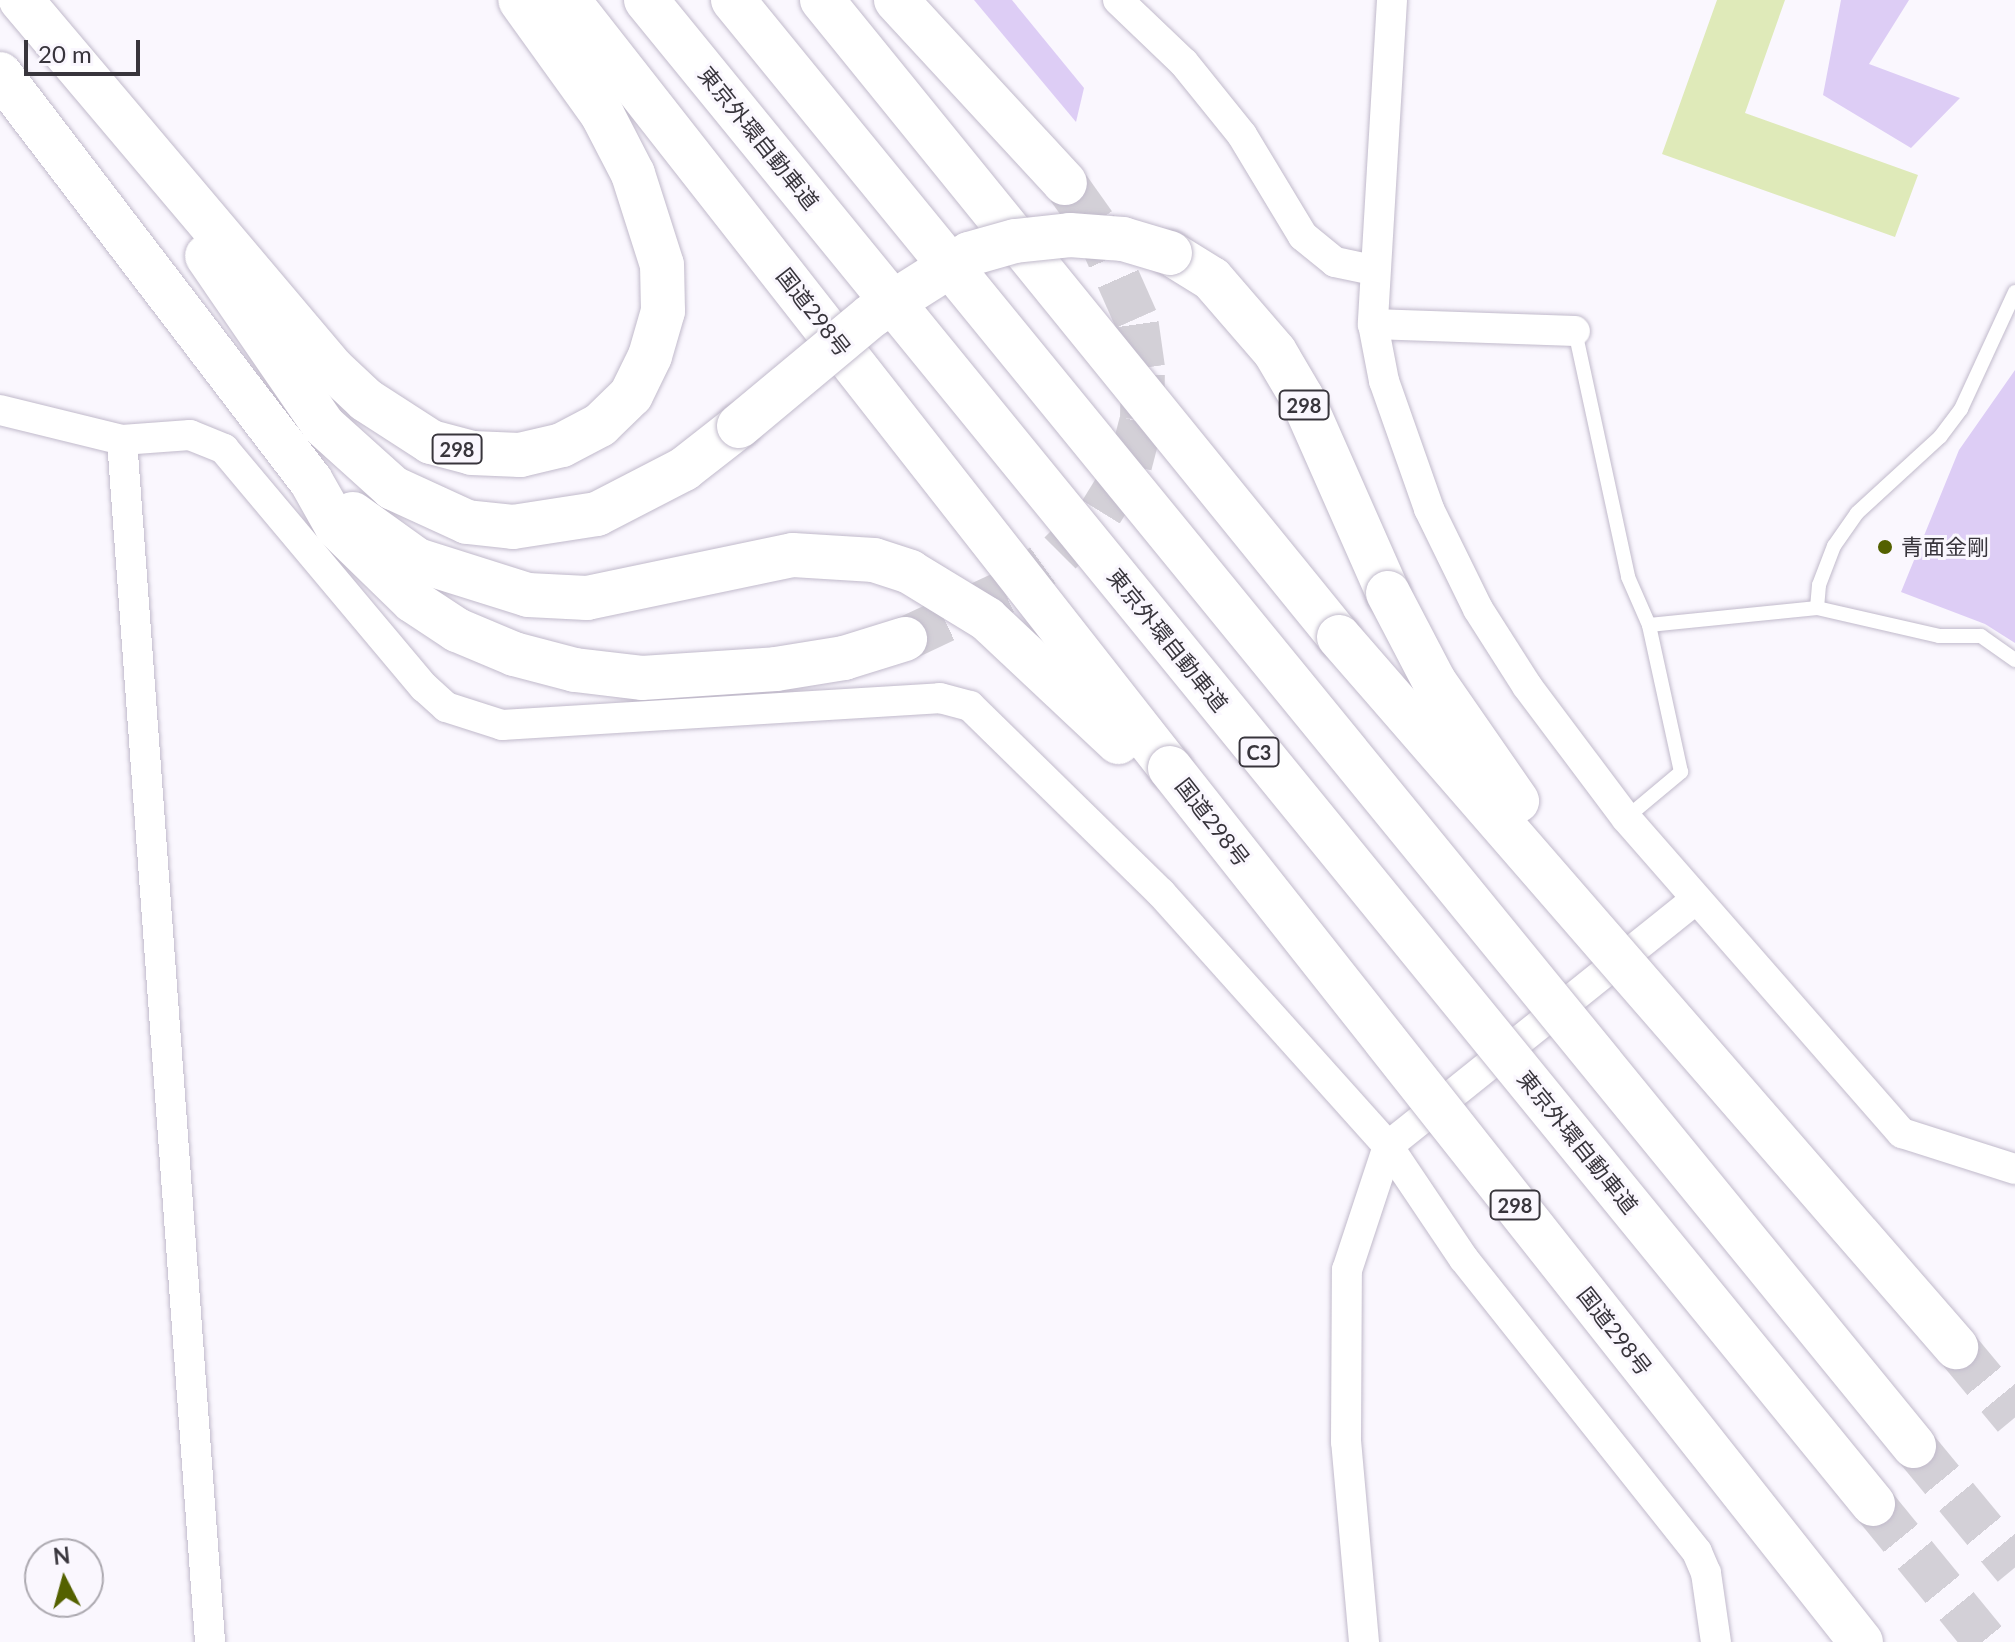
<!DOCTYPE html>
<meta charset="utf-8">
<style>
body{margin:0}
#map{position:relative;width:2015px;height:1642px;overflow:hidden;background:#faf7fe;font-family:Lato,"Noto Sans JP",sans-serif}
div>[style]{position:absolute}
.green>*{inset:0;background:#ddcdf5}
.building>*{inset:0;background:#dfeab9}
.highway-tunnel>*{height:44px;margin-top:-22px;transform-origin:0;background:repeating-linear-gradient(90deg,#d3d0d7 0 44px,transparent 0 66px)}
.roads{filter:drop-shadow(0 0 2px #c1bacb) drop-shadow(0 0 2px #c1bacb)}
.lane>*{height:14px;margin:-7px;padding:0 7px;transform-origin:7px;border-radius:7px;background:#fff}
.street>*{height:30px;margin:-15px;padding:0 15px;transform-origin:15px;border-radius:15px;background:#fff}
.highway>*{height:44px;margin:-22px;padding:0 22px;transform-origin:22px;border-radius:22px;background:#fff}
.bridges{filter:drop-shadow(0 0 2px #c1bacb) drop-shadow(0 0 2px #c1bacb)}
.highway-bridge>*{height:44px;margin:-22px;padding:0 22px;transform-origin:22px;border-radius:22px;background:#fff}
.dots>*{width:22px;height:22px;translate:-50% -50%;box-sizing:border-box;border:4px solid #faf7fe;border-radius:50%}
span{translate:-50% -50%;white-space:nowrap;text-align:center;line-height:1.15;-webkit-text-stroke:6px #faf7fe;paint-order:stroke}
.shield-label span{padding:2px 6px;background:#faf7fe;border:2px solid;border-radius:6px;-webkit-text-stroke-width:0}
.shield-label{font-size:20px;color:#38353c;font-weight:700}
.street-label{font-size:22px;color:#38353c}
.poi-label{font-size:22px;color:#38353c}
.left{translate:0 -50%;text-align:left}
.north{position:absolute;left:24px;top:1538px;width:80px;height:80px;box-sizing:border-box;background:#faf7fe;border:2px solid #aca9b0;border-radius:50%;rotate:354deg;font-size:22px;font-weight:700;line-height:32px;text-align:center;color:#38353c}
.north::after{content:'';display:block;margin:auto;width:28px;height:36px;background:#546100;clip-path:polygon(50% 0,100% 100%,50% 72%,0 100%)}
.scale{position:absolute;left:24px;top:40px;width:116px;height:36px;box-sizing:border-box;border:4px solid #38353c;border-top:0;padding-left:10px;font-size:24px;line-height:28px;white-space:nowrap;color:#38353c;-webkit-text-stroke:6px #faf7fe;paint-order:stroke}
</style>
<div id="map">
<div class="green">
<i style="clip-path:polygon(974px 0,1012px 0,1084px 88px,1076px 122px)"></i>
<i style="clip-path:polygon(1841px 0,1909px 0,1869px 64px,1960px 98px,1911px 148px,1823px 95px)"></i>
<i style="clip-path:polygon(2015px 370px,2015px 643px,1985px 624px,1901px 592px,1959px 450px)"></i>
</div>
<div class="building">
<i style="clip-path:polygon(1717px 0,1785px 0,1745px 113px,1918px 175px,1895px 237px,1662px 154px)"></i>
</div>
<div class="highway-tunnel">
<i style="left:905px;top:639px;width:113px;rotate:-25.2deg"></i>
<i style="left:1007px;top:591px;width:65px;rotate:-35.6deg"></i>
<i style="left:1060px;top:553px;width:58px;rotate:-45deg"></i>
<i style="left:1101px;top:512px;width:55px;rotate:-58.3deg"></i>
<i style="left:1130px;top:465px;width:48px;rotate:-75.4deg"></i>
<i style="left:1142px;top:419px;width:51px;rotate:-88.9deg"></i>
<i style="left:1143px;top:368px;width:49px;rotate:-98.1deg"></i>
<i style="left:1136px;top:319px;width:104px;rotate:-113.9deg"></i>
<i style="left:1094px;top:224px;width:50px;rotate:-125.3deg"></i>
<i style="left:1956px;top:1347px;width:92px;rotate:50.3deg"></i>
<i style="left:1914px;top:1446px;width:158px;rotate:50.4deg"></i>
<i style="left:1873px;top:1504px;width:178px;rotate:50.7deg"></i>
</div>
<div class="roads">
<div class="lane">
<i style="left:1575px;top:331px;width:252px;rotate:77.8deg"></i>
<i style="left:1628px;top:577px;width:52px;rotate:66.4deg"></i>
<i style="left:1649px;top:625px;width:169px;rotate:-5.8deg"></i>
<i style="left:1817px;top:608px;width:23px;rotate:-85deg"></i>
<i style="left:1819px;top:585px;width:42px;rotate:-69deg"></i>
<i style="left:1834px;top:546px;width:40px;rotate:-55.1deg"></i>
<i style="left:1857px;top:513px;width:113px;rotate:-42.5deg"></i>
<i style="left:1940px;top:437px;width:35px;rotate:-53deg"></i>
<i style="left:1961px;top:409px;width:129px;rotate:-65.2deg"></i>
<i style="left:1817px;top:608px;width:125px;rotate:12.9deg"></i>
<i style="left:1939px;top:636px;width:42px"></i>
<i style="left:1981px;top:636px;width:42px;rotate:35.2deg"></i>
<i style="left:1626px;top:818px;width:72px;rotate:-39.9deg"></i>
<i style="left:1681px;top:772px;width:150px;rotate:-102.3deg"></i>
</div>
<div class="street">
<i style="left:1118px;top:0;width:91px;rotate:43.7deg"></i>
<i style="left:1184px;top:63px;width:92px;rotate:51.1deg"></i>
<i style="left:1242px;top:135px;width:118px;rotate:58.9deg"></i>
<i style="left:1303px;top:236px;width:41px;rotate:39.1deg"></i>
<i style="left:1335px;top:262px;width:38px;rotate:12deg"></i>
<i style="left:1392px;top:0;width:325px;rotate:93.4deg"></i>
<i style="left:1373px;top:324px;width:58px;rotate:79.1deg"></i>
<i style="left:1384px;top:381px;width:136px;rotate:70.6deg"></i>
<i style="left:1429px;top:509px;width:111px;rotate:63.9deg"></i>
<i style="left:1478px;top:609px;width:91px;rotate:57.5deg"></i>
<i style="left:1527px;top:686px;width:165px;rotate:53.1deg"></i>
<i style="left:1626px;top:818px;width:419px;rotate:48.8deg"></i>
<i style="left:1902px;top:1133px;width:119px;rotate:17.7deg"></i>
<i style="left:1373px;top:324px;width:202px;rotate:2deg"></i>
<i style="left:0;top:410px;width:126px;rotate:13.8deg"></i>
<i style="left:122px;top:440px;width:68px;rotate:-4.2deg"></i>
<i style="left:190px;top:435px;width:37px;rotate:22deg"></i>
<i style="left:224px;top:449px;width:311px;rotate:50deg"></i>
<i style="left:424px;top:687px;width:30px;rotate:42deg"></i>
<i style="left:446px;top:707px;width:59px;rotate:17.8deg"></i>
<i style="left:502px;top:725px;width:439px;rotate:-3.5deg"></i>
<i style="left:940px;top:698px;width:31px;rotate:15deg"></i>
<i style="left:970px;top:706px;width:267px;rotate:44.4deg"></i>
<i style="left:1161px;top:893px;width:340px;rotate:48.1deg"></i>
<i style="left:1388px;top:1146px;width:136px;rotate:56.1deg"></i>
<i style="left:1464px;top:1259px;width:374px;rotate:51.5deg"></i>
<i style="left:1697px;top:1552px;width:23px;rotate:67deg"></i>
<i style="left:1706px;top:1573px;width:70px;rotate:81.8deg"></i>
<i style="left:122px;top:440px;width:1205px;rotate:85.81deg"></i>
<i style="left:1364px;top:1642px;width:201px;rotate:-95.1deg"></i>
<i style="left:1346px;top:1442px;width:172px;rotate:-89.7deg"></i>
<i style="left:1347px;top:1270px;width:131px;rotate:-71.7deg"></i>
<i style="left:1388px;top:1146px;width:393px;rotate:-38.7deg"></i>
</div>
<div class="highway">
<i style="left:21px;top:0;width:483px;rotate:49.8deg"></i>
<i style="left:333px;top:369px;width:45px;rotate:43.2deg"></i>
<i style="left:366px;top:400px;width:77px;rotate:32.9deg"></i>
<i style="left:431px;top:442px;width:42px;rotate:15deg"></i>
<i style="left:472px;top:453px;width:48px;rotate:2.4deg"></i>
<i style="left:520px;top:455px;width:43px;rotate:-13.4deg"></i>
<i style="left:562px;top:445px;width:43px;rotate:-27.8deg"></i>
<i style="left:600px;top:425px;width:43px;rotate:-44.1deg"></i>
<i style="left:631px;top:395px;width:43px;rotate:-64deg"></i>
<i style="left:650px;top:356px;width:47px;rotate:-73.9deg"></i>
<i style="left:663px;top:311px;width:46px;rotate:-91.2deg"></i>
<i style="left:662px;top:265px;width:96px;rotate:-107.7deg"></i>
<i style="left:633px;top:174px;width:68px;rotate:-117.3deg"></i>
<i style="left:602px;top:114px;width:140px;rotate:-125.7deg"></i>
<i style="left:568px;top:0;width:976px;rotate:51.91deg"></i>
<i style="left:822px;top:0;width:820px;rotate:50.94deg"></i>
<i style="left:896px;top:0;width:249px;rotate:47.3deg"></i>
<i style="left:0;top:74px;width:512px;rotate:52.62deg"></i>
<i style="left:311px;top:481px;width:53px;rotate:60.5deg"></i>
<i style="left:337px;top:527px;width:106px;rotate:44.2deg"></i>
<i style="left:413px;top:601px;width:53px;rotate:33.4deg"></i>
<i style="left:457px;top:630px;width:62px;rotate:22.8deg"></i>
<i style="left:514px;top:654px;width:63px;rotate:14.7deg"></i>
<i style="left:575px;top:670px;width:67px;rotate:6.8deg"></i>
<i style="left:642px;top:678px;width:134px;rotate:-3.8deg"></i>
<i style="left:776px;top:669px;width:69px;rotate:-9.2deg"></i>
<i style="left:844px;top:658px;width:64px;rotate:-17.3deg"></i>
<i style="left:1170px;top:253px;width:49px;rotate:31.8deg"></i>
<i style="left:1212px;top:279px;width:96px;rotate:49.2deg"></i>
<i style="left:1275px;top:352px;width:53px;rotate:59.6deg"></i>
<i style="left:1302px;top:398px;width:213px;rotate:66.2deg"></i>
<i style="left:207px;top:256px;width:205px;rotate:55.5deg"></i>
<i style="left:323px;top:425px;width:94px;rotate:42deg"></i>
<i style="left:393px;top:488px;width:81px;rotate:24.7deg"></i>
<i style="left:467px;top:522px;width:46px;rotate:6.2deg"></i>
<i style="left:513px;top:527px;width:85px;rotate:-8.8deg"></i>
<i style="left:597px;top:514px;width:98px;rotate:-27.3deg"></i>
<i style="left:684px;top:469px;width:70px;rotate:-38deg"></i>
<i style="left:353px;top:514px;width:79px;rotate:35.7deg"></i>
<i style="left:417px;top:560px;width:116px;rotate:17.5deg"></i>
<i style="left:528px;top:595px;width:59px;rotate:2.9deg"></i>
<i style="left:587px;top:598px;width:210px;rotate:-11.8deg"></i>
<i style="left:793px;top:555px;width:81px;rotate:3.5deg"></i>
<i style="left:874px;top:560px;width:38px;rotate:18deg"></i>
<i style="left:910px;top:572px;width:90px;rotate:31.4deg"></i>
<i style="left:987px;top:619px;width:180px;rotate:43.2deg"></i>
</div>
</div>
<div class="bridges">
<div class="highway-bridge">
<i style="left:646px;top:0;width:1941px;rotate:50.79deg"></i>
<i style="left:733px;top:0;width:1867px;rotate:50.76deg"></i>
<i style="left:739px;top:426px;width:172px;rotate:-39.8deg"></i>
<i style="left:871px;top:316px;width:116px;rotate:-32.3deg"></i>
<i style="left:969px;top:254px;width:48px;rotate:-15.8deg"></i>
<i style="left:1015px;top:241px;width:55px;rotate:-6.2deg"></i>
<i style="left:1070px;top:235px;width:53px;rotate:4.3deg"></i>
<i style="left:1123px;top:239px;width:49px;rotate:16.6deg"></i>
<i style="left:1388px;top:593px;width:99px;rotate:62.4deg"></i>
<i style="left:1434px;top:681px;width:146px;rotate:55.3deg"></i>
<i style="left:1339px;top:637px;width:941px;rotate:49.01deg"></i>
<i style="left:1170px;top:768px;width:1114px;rotate:51.67deg"></i>
</div>
</div>
<div class="dots">
<i style="left:1885px;top:547px;background:#546100"></i>
</div>
<div class="shield-label">
<span style="left:1304px;top:405px">298</span>
<span style="left:457px;top:449px">298</span>
<span style="left:1259px;top:752px">C3</span>
<span style="left:1515px;top:1205px">298</span>
</div>
<div class="street-label">
<span style="left:759px;top:138px;rotate:51deg">東京外環自動車道</span>
<span style="left:814px;top:312px;rotate:52deg">国道298号</span>
<span style="left:1168px;top:640px;rotate:51deg">東京外環自動車道</span>
<span style="left:1213px;top:822px;rotate:52deg">国道298号</span>
<span style="left:1578px;top:1142px;rotate:51deg">東京外環自動車道</span>
<span style="left:1615px;top:1331px;rotate:52deg">国道298号</span>
</div>
<div class="poi-label">
<span class="left" style="left:1901px;top:547px">青面金剛</span>
</div>
<div class="north">N</div>
<div class="scale">20 m</div>
</div>
